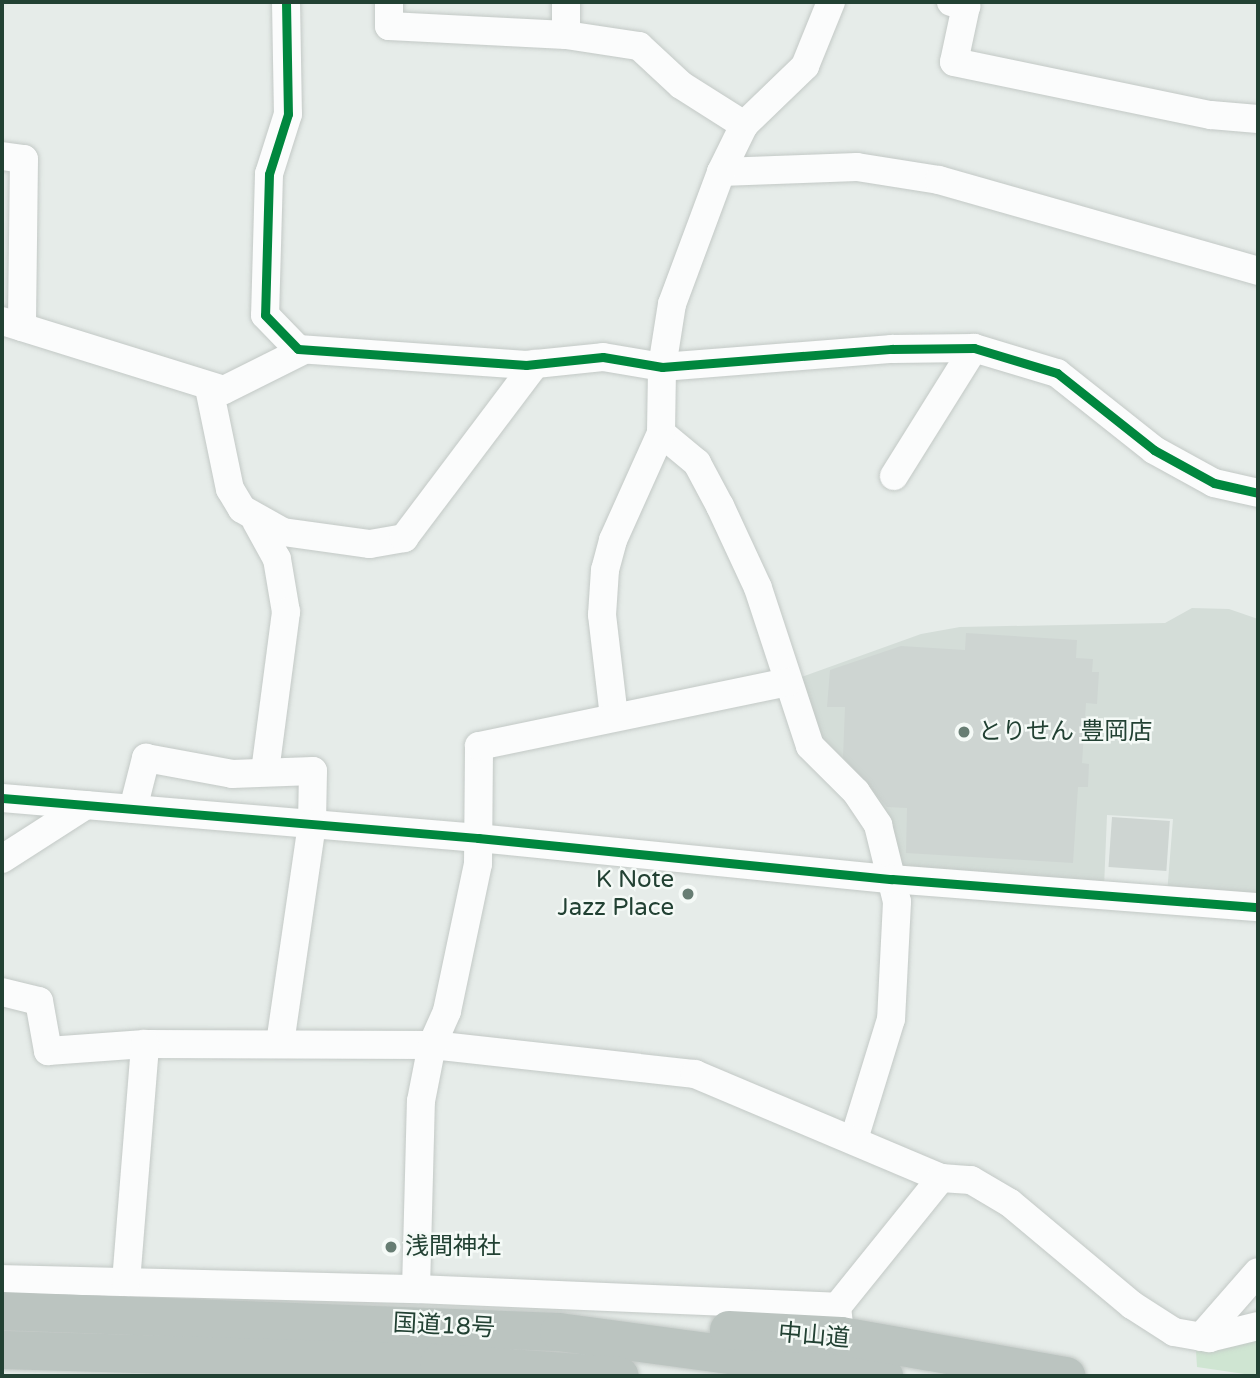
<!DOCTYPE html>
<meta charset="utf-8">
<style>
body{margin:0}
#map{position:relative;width:1260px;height:1378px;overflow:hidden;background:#e6ece9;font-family:"Varela Round","Noto Sans JP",sans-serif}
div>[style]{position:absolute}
.built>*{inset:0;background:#d4ddd8}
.green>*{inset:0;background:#cfe5d2}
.building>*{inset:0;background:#ced5d2;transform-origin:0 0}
.roads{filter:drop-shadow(0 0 2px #c3c9c6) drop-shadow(0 0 2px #c3c9c6)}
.minor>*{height:28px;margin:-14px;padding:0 14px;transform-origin:14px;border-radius:14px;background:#fbfcfc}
.highway>*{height:38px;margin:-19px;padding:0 19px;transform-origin:19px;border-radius:19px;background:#bbc4c0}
.cycleway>*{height:9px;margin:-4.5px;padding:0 4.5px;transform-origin:4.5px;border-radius:4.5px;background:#00873e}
.dots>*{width:19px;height:19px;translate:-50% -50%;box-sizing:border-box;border:4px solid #f5faf7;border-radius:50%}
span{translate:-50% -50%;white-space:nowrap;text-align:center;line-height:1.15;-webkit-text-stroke:5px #f5faf7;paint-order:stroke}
.poi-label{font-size:24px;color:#224133}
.left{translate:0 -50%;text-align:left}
.right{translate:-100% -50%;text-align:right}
.street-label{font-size:24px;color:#224133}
.frame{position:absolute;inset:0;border:4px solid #224133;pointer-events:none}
</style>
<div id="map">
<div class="built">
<i style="clip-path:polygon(1192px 608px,1229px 609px,1258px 619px,1258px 900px,1167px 894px,1173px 819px,1107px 815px,1104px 887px,901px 869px,831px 759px,796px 679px,921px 634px,960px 627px,1165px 623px)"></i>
</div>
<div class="green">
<i style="clip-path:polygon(1258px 1338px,1258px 1376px,1197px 1367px,1196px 1351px)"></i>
</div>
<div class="building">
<i style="clip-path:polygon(966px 633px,1077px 640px,1076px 658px,1093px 659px,1092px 672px,1099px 672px,1097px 704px,1086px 703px,1082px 763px,1089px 764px,1088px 787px,1078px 787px,1073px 863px,906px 853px,907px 808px,887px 807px,843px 757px,845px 707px,827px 707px,830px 670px,901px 646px,965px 650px)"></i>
<i style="left:1112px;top:817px;width:58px;height:50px;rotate:4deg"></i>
</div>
<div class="roads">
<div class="minor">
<i style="left:286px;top:2px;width:112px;rotate:89deg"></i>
<i style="left:288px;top:114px;width:63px;rotate:107.6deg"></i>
<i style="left:269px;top:174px;width:141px;rotate:91.6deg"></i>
<i style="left:265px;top:315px;width:47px;rotate:45.9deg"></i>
<i style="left:298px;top:349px;width:229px;rotate:4deg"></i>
<i style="left:526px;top:365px;width:77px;rotate:-5.9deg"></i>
<i style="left:603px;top:357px;width:60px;rotate:9.6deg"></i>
<i style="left:662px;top:367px;width:231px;rotate:-4.5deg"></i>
<i style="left:892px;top:349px;width:82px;rotate:-0.7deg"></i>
<i style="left:974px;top:348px;width:87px;rotate:16.8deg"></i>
<i style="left:1057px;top:373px;width:124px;rotate:38.4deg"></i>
<i style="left:1154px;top:450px;width:68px;rotate:28.8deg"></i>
<i style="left:1214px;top:483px;width:45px;rotate:12.8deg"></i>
<i style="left:389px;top:2px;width:24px;rotate:90deg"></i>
<i style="left:389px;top:26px;width:177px;rotate:2.9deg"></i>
<i style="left:566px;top:35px;width:74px;rotate:8.6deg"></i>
<i style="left:639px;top:46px;width:57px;rotate:42.9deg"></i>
<i style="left:681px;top:85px;width:75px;rotate:32.4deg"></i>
<i style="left:951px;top:2px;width:16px;rotate:15deg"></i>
<i style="left:966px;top:6px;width:57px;rotate:102.1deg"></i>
<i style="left:954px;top:62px;width:262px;rotate:11.7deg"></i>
<i style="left:1211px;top:115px;width:47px;rotate:4.9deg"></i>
<i style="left:566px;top:35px;width:33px;rotate:-90deg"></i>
<i style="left:2px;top:156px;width:22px;rotate:8deg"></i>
<i style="left:24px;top:159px;width:168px;rotate:90.7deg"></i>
<i style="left:721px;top:172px;width:136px;rotate:-2.1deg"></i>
<i style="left:857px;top:167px;width:83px;rotate:9deg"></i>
<i style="left:939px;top:180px;width:332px;rotate:15.9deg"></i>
<i style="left:2px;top:321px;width:232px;rotate:17.3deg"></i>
<i style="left:224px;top:390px;width:89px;rotate:-26.6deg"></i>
<i style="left:209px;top:388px;width:103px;rotate:78.3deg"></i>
<i style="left:230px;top:489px;width:23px;rotate:59deg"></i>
<i style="left:242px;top:509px;width:47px;rotate:29.3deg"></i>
<i style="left:283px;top:532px;width:88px;rotate:7.9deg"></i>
<i style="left:370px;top:544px;width:35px;rotate:-10deg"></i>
<i style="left:404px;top:538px;width:218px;rotate:-53deg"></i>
<i style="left:661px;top:433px;width:47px;rotate:39.8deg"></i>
<i style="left:697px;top:463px;width:49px;rotate:61.9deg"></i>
<i style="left:720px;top:506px;width:90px;rotate:65.1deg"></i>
<i style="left:758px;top:588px;width:166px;rotate:71.8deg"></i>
<i style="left:810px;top:746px;width:65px;rotate:45deg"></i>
<i style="left:856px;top:792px;width:40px;rotate:56deg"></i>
<i style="left:878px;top:825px;width:79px;rotate:76.1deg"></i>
<i style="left:897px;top:902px;width:117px;rotate:92.9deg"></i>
<i style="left:891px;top:1019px;width:126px;rotate:107.1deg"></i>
<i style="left:894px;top:476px;width:151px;rotate:-58deg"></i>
<i style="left:256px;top:521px;width:43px;rotate:61.1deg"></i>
<i style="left:277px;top:559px;width:54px;rotate:80.4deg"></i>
<i style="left:286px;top:612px;width:161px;rotate:97.5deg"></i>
<i style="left:614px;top:717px;width:103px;rotate:-96.7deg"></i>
<i style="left:602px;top:615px;width:45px;rotate:-86.2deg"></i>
<i style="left:605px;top:570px;width:31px;rotate:-75deg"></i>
<i style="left:613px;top:540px;width:117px;rotate:-65.8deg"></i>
<i style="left:661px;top:433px;width:66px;rotate:-89.1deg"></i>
<i style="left:662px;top:367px;width:64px;rotate:-81deg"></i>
<i style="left:672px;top:304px;width:141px;rotate:-69.6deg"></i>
<i style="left:721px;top:172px;width:52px;rotate:-63.9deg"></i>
<i style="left:744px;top:125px;width:85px;rotate:-44deg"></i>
<i style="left:805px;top:66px;width:69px;rotate:-67.9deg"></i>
<i style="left:2px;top:798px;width:478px;rotate:4.8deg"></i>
<i style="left:478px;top:838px;width:416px;rotate:5.7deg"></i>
<i style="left:892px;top:879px;width:367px;rotate:4.4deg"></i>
<i style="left:133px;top:809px;width:53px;rotate:-75.7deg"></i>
<i style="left:146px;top:758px;width:87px;rotate:10.5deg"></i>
<i style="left:232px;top:774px;width:81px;rotate:-2.1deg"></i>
<i style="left:313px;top:771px;width:53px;rotate:91.1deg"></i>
<i style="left:312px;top:824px;width:221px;rotate:98.3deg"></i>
<i style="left:2px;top:859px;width:100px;rotate:-32.7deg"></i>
<i style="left:2px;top:992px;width:38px;rotate:14deg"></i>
<i style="left:39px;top:1001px;width:51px;rotate:79.8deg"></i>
<i style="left:48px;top:1051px;width:97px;rotate:-4.1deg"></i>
<i style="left:145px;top:1044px;width:287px;rotate:0.2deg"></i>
<i style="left:432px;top:1045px;width:265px;rotate:6.3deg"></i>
<i style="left:695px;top:1074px;width:267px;rotate:22.9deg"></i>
<i style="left:2px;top:1279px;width:414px;rotate:1.4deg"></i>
<i style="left:416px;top:1289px;width:421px;rotate:2.4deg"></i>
<i style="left:126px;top:1282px;width:239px;rotate:-85.4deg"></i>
<i style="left:416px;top:1289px;width:188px;rotate:-88.5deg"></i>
<i style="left:421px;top:1101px;width:57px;rotate:-78.9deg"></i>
<i style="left:432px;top:1045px;width:37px;rotate:-66deg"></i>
<i style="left:447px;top:1011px;width:150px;rotate:-78.1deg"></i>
<i style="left:478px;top:864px;width:118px;rotate:-89.5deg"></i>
<i style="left:479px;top:746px;width:315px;rotate:-11.7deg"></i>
<i style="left:839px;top:1325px;width:18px;rotate:-96deg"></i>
<i style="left:837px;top:1307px;width:166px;rotate:-51.1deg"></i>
<i style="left:941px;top:1178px;width:30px;rotate:4deg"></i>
<i style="left:971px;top:1180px;width:45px;rotate:30.5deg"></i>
<i style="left:1010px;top:1203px;width:159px;rotate:39.9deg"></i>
<i style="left:1132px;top:1305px;width:50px;rotate:32.7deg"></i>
<i style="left:1174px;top:1332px;width:36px;rotate:10deg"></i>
<i style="left:1209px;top:1338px;width:50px;rotate:-13.8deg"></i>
<i style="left:1201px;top:1337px;width:86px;rotate:-48.8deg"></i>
</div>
<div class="highway">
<i style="left:2px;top:1311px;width:557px;rotate:2.16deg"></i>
<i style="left:559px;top:1332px;width:328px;rotate:7.7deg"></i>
<i style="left:729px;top:1330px;width:112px;rotate:3.1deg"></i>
<i style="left:841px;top:1336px;width:229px;rotate:10.1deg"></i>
<i style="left:2px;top:1350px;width:437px;rotate:1.7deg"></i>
<i style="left:439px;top:1363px;width:181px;rotate:4.1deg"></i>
</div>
</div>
<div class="cycleway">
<i style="left:286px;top:2px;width:112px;rotate:89deg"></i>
<i style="left:288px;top:114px;width:63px;rotate:107.6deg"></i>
<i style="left:269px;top:174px;width:141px;rotate:91.6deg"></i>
<i style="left:265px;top:315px;width:47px;rotate:45.9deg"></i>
<i style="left:298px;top:349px;width:229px;rotate:4deg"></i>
<i style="left:526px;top:365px;width:77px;rotate:-5.9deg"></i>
<i style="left:603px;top:357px;width:60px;rotate:9.6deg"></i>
<i style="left:662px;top:367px;width:231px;rotate:-4.5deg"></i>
<i style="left:892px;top:349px;width:82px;rotate:-0.7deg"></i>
<i style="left:974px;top:348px;width:87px;rotate:16.8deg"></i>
<i style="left:1057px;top:373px;width:124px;rotate:38.4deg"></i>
<i style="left:1154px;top:450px;width:68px;rotate:28.8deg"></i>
<i style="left:1214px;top:483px;width:45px;rotate:12.8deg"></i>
<i style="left:2px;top:798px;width:478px;rotate:4.8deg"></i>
<i style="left:478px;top:838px;width:416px;rotate:5.7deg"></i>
<i style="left:892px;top:879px;width:367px;rotate:4.4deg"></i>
</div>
<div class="dots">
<i style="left:964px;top:732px;background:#677d73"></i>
<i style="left:688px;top:894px;background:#677d73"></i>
<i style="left:391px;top:1247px;background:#677d73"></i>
</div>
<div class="poi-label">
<span class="left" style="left:978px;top:732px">とりせん 豊岡店</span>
<span class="right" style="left:674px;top:894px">K Note<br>Jazz Place</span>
<span class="left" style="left:405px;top:1247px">浅間神社</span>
</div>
<div class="street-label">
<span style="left:444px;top:1326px;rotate:3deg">国道18号</span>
<span style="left:814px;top:1336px;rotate:5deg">中山道</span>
</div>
<div class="frame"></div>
</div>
